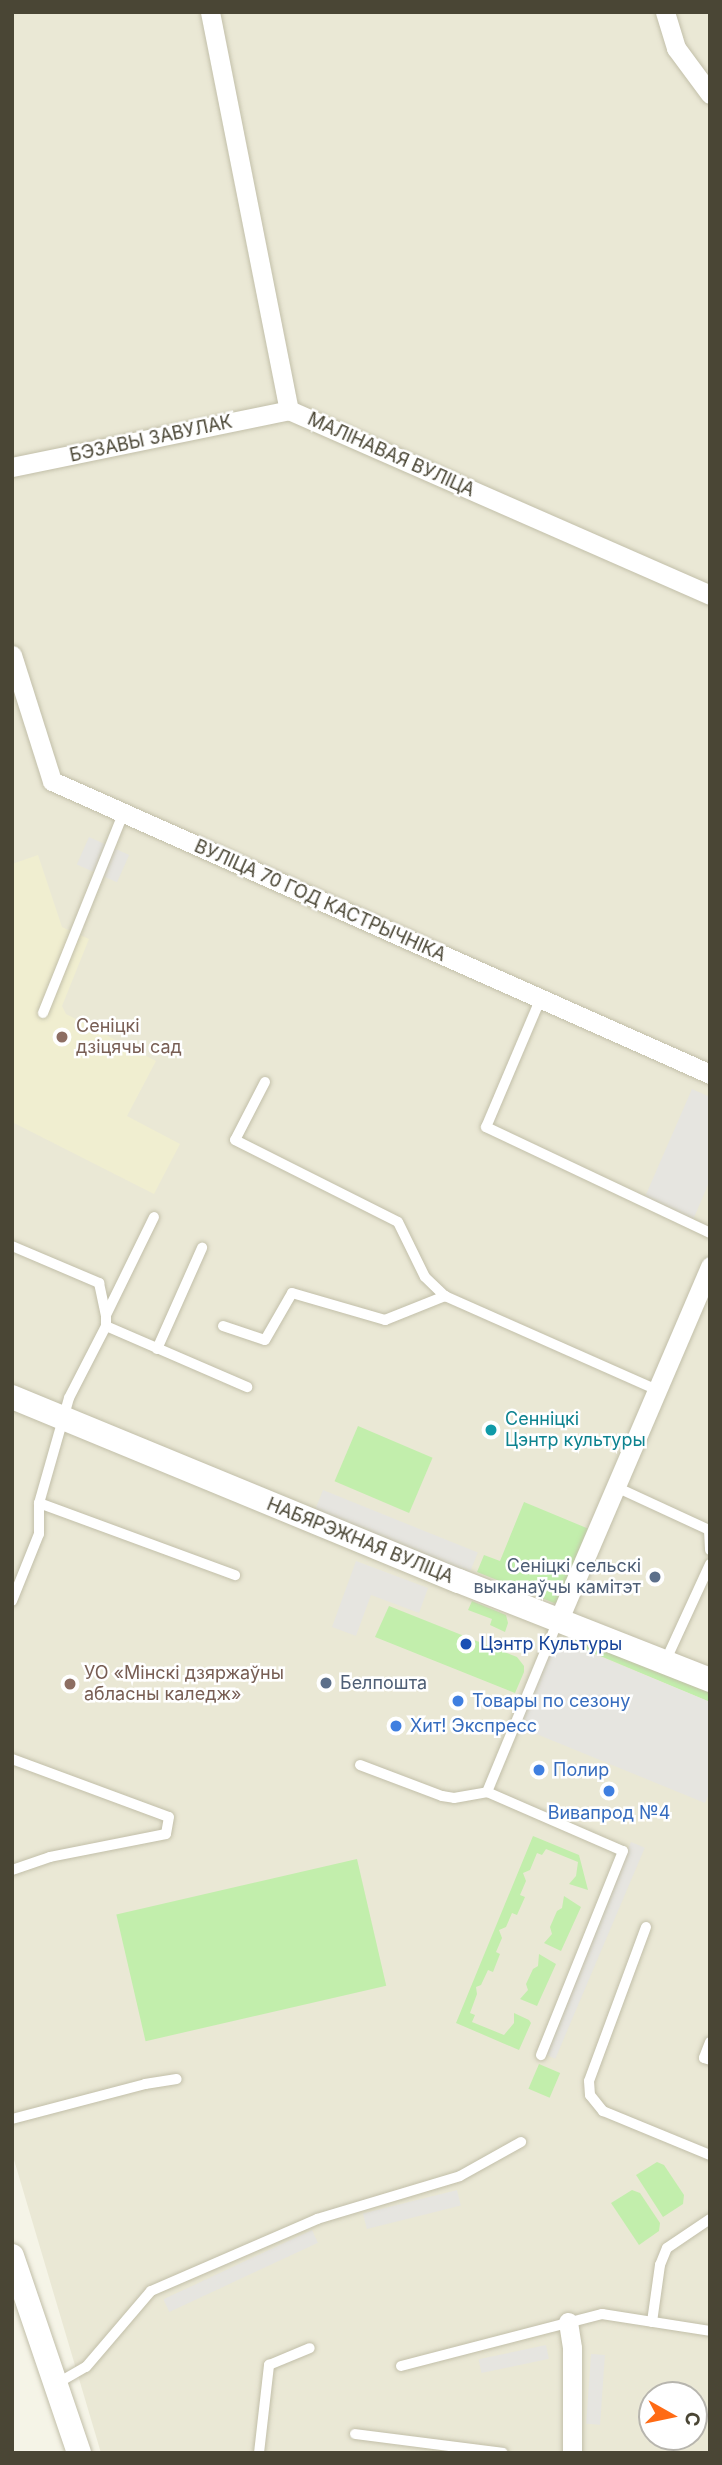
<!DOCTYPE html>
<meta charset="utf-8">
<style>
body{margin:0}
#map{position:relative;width:722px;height:2465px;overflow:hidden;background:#f5f4e7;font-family:Inter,sans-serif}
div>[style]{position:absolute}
.residential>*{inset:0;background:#eae8d5}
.education>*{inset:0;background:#f0eed0}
.green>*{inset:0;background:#c2eeac;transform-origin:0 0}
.parking>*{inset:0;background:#e6e5e0;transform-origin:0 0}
.roads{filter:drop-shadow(0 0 2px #c2bfa9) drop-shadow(0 0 2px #c2bfa9)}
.service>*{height:10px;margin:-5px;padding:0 5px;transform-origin:5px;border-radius:5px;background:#fff}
.minor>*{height:19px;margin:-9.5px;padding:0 9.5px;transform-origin:9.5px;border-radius:9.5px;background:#fff}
.tertiary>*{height:24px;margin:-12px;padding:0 12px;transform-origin:12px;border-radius:12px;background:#fff}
.dots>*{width:19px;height:19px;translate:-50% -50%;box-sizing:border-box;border:4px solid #fff;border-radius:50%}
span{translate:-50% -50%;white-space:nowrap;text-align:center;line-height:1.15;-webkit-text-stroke:5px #fff;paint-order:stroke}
.street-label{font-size:18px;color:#4a4635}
.education-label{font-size:18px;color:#785e54}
.left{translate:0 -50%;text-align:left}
.culture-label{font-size:18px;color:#0d838f}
.service-label{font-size:18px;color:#4e5e75}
.right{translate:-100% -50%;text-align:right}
.transit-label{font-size:18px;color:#164399}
.shop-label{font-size:18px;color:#366cbe}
.frame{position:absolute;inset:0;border:14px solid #4a4635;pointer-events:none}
.north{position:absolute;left:638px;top:2381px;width:70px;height:70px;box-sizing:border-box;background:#fff;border:2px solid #b7b5ae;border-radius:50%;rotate:99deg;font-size:19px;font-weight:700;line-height:28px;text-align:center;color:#4a4635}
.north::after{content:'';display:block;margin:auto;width:24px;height:32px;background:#ff6b15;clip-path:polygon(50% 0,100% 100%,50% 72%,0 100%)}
</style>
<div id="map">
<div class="residential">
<i style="clip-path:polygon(evenodd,12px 12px,710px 12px,710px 2453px,101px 2453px,12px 2153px,12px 12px,652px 2395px,694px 2395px,694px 2437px,652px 2437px,652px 2395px)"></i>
</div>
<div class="education">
<i style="clip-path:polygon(38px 855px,62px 927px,89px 939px,62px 1006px,66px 1014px,156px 1061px,127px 1116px,180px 1144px,154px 1194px,12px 1122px,12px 864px)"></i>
</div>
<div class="green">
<i style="left:358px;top:1426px;width:81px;height:60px;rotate:23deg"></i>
<i style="clip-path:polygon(524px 1502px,589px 1529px,559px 1605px,477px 1572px,484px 1555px,500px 1561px)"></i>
<i style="clip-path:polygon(472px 1601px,506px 1615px,508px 1623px,505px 1632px,490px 1625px,492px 1619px,468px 1610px)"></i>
<i style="clip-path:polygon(389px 1606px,517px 1657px,524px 1666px,524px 1672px,515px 1693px,375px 1637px)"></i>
<i style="clip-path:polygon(572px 1632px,710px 1687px,710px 1702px,567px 1642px)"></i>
<i style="clip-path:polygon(533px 1836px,579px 1855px,588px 1890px,569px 1884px,576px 1876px,578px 1862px,546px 1849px,542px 1855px,537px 1853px,530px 1870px,523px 1873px,526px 1881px,520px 1895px,525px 1897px,517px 1915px,512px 1913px,506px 1927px,499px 1930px,502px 1938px,496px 1952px,500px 1954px,493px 1972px,488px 1970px,481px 1985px,476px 1987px,477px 1994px,470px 2013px,475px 2015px,472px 2022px,504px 2035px,514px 2023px,514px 2013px,529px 2020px,531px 2023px,519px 2050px,456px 2023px)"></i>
<i style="left:357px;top:1859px;width:130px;height:247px;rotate:77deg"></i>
<i style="clip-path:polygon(564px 1896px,581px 1907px,561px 1951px,544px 1943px,552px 1934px,550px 1927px,557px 1911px,562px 1908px)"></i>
<i style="clip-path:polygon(539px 1954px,556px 1964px,537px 2006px,520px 1999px,528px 1990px,526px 1984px,533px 1969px,538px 1966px)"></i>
<i style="left:539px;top:2064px;width:23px;height:27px;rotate:23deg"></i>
<i style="clip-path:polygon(657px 2162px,664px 2165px,684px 2195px,683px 2204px,663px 2217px,636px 2175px)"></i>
<i style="clip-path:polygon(632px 2190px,640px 2193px,660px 2223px,659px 2231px,639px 2245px,611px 2203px)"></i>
</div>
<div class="parking">
<i style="left:89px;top:837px;width:44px;height:30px;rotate:24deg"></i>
<i style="clip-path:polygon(692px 1089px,710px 1097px,710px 1180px,693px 1220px,644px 1199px)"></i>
<i style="left:323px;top:1490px;width:167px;height:22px;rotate:22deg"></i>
<i style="clip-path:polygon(356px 1561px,428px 1588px,419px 1613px,371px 1595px,356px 1636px,332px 1627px)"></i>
<i style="clip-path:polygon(548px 1635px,710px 1702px,710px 1792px,705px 1803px,512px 1724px)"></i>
<i style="left:631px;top:1842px;width:15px;height:229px;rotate:23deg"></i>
<i style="left:457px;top:2190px;width:16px;height:97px;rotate:76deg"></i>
<i style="left:312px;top:2230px;width:14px;height:164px;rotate:65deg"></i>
<i style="left:546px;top:2345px;width:14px;height:69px;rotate:78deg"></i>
<i style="left:591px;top:2354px;width:14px;height:70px;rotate:4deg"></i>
</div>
<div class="roads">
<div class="service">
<i style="left:540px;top:1000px;width:138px;rotate:113deg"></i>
<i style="left:486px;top:1127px;width:248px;rotate:25.3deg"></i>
<i style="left:43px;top:1013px;width:214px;rotate:-68.1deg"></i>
<i style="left:265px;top:1082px;width:65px;rotate:117.3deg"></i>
<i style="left:235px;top:1140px;width:182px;rotate:26.7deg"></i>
<i style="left:398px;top:1222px;width:61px;rotate:63.9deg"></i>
<i style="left:425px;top:1277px;width:28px;rotate:44deg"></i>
<i style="left:445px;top:1296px;width:232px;rotate:23.9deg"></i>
<i style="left:12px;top:1246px;width:95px;rotate:23deg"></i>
<i style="left:99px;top:1283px;width:33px;rotate:78deg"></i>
<i style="left:106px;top:1315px;width:11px;rotate:90deg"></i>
<i style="left:106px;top:1326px;width:154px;rotate:23.4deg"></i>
<i style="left:106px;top:1315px;width:109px;rotate:-63.9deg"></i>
<i style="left:106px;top:1326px;width:81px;rotate:117.2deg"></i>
<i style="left:69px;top:1398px;width:109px;rotate:105.9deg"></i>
<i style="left:39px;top:1503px;width:209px;rotate:20.2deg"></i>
<i style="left:223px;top:1326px;width:44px;rotate:18.4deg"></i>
<i style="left:265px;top:1340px;width:54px;rotate:-60.1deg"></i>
<i style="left:292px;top:1293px;width:97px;rotate:16.2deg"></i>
<i style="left:385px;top:1320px;width:65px;rotate:-21.8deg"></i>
<i style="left:157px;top:1349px;width:111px;rotate:-66deg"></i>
<i style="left:616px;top:1487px;width:102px;rotate:24.8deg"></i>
<i style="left:709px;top:1530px;width:20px;rotate:87deg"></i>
<i style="left:12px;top:1601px;width:72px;rotate:-68.1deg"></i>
<i style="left:39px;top:1534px;width:31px;rotate:-90deg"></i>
<i style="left:665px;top:1662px;width:108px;rotate:-65.3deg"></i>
<i style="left:12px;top:1759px;width:167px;rotate:20.3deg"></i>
<i style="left:169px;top:1817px;width:17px;rotate:100deg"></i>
<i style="left:166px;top:1834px;width:118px;rotate:168.8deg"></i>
<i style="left:50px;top:1857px;width:40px;rotate:161.1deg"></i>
<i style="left:360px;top:1765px;width:88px;rotate:20.7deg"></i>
<i style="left:442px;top:1796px;width:12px;rotate:9deg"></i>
<i style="left:454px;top:1798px;width:34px;rotate:-10deg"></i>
<i style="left:487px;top:1792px;width:148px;rotate:23.5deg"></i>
<i style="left:623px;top:1851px;width:220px;rotate:111.9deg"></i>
<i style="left:487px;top:1792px;width:185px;rotate:-67.5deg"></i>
<i style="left:646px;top:1927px;width:164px;rotate:110.3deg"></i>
<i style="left:589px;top:2081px;width:14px;rotate:86deg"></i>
<i style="left:590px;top:2095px;width:21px;rotate:51deg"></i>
<i style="left:603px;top:2111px;width:116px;rotate:22.4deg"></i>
<i style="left:710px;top:2042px;width:17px;rotate:111deg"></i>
<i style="left:704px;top:2058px;width:6px;rotate:18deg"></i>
<i style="left:12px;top:2119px;width:138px;rotate:-14.7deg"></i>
<i style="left:145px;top:2084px;width:32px;rotate:-9deg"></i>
<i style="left:652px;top:2322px;width:58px;rotate:-82deg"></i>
<i style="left:660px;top:2265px;width:18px;rotate:-68deg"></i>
<i style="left:667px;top:2248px;width:52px;rotate:-34deg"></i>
<i style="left:401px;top:2366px;width:208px;rotate:-14.5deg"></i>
<i style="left:602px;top:2314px;width:109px;rotate:8.9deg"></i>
<i style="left:56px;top:2384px;width:34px;rotate:-30deg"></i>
<i style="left:86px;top:2367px;width:100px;rotate:-49.5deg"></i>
<i style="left:151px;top:2291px;width:181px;rotate:-23.4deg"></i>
<i style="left:317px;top:2219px;width:149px;rotate:-16.7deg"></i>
<i style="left:460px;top:2176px;width:70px;rotate:-29.1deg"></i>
<i style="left:355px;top:2434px;width:149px;rotate:7.3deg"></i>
<i style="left:259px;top:2453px;width:89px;rotate:-83.5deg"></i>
<i style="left:269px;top:2365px;width:44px;rotate:-22.5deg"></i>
</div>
<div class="minor">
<i style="left:210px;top:12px;width:406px;rotate:78.8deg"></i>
<i style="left:289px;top:410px;width:460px;rotate:23.7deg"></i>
<i style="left:665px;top:12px;width:38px;rotate:73deg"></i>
<i style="left:676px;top:48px;width:57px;rotate:53.5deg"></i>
<i style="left:12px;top:467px;width:283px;rotate:-11.6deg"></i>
<i style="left:12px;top:655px;width:132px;rotate:72.4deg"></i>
<i style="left:52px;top:781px;width:720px;rotate:24deg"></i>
<i style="left:559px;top:1619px;width:384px;rotate:-66.8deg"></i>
<i style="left:568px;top:2322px;width:26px;rotate:81deg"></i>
<i style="left:572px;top:2348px;width:105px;rotate:90deg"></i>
</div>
<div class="tertiary">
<i style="left:12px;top:1397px;width:483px;rotate:22.4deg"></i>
<i style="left:459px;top:1581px;width:270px;rotate:21.5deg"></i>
<i style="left:12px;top:2256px;width:208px;rotate:71.2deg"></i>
</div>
</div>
<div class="dots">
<i style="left:62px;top:1037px;background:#8d6e63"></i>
<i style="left:491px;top:1430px;background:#0f9aa8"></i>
<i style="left:655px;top:1577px;background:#5c6f8a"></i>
<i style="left:466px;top:1644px;background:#1a4fb4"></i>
<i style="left:326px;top:1683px;background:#5c6f8a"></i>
<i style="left:70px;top:1684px;background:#8d6e63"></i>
<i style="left:458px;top:1701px;background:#3f7fe0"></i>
<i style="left:396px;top:1726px;background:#3f7fe0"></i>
<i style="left:539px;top:1770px;background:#3f7fe0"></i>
<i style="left:609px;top:1791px;background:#3f7fe0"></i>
</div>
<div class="street-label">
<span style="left:151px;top:439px;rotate:-12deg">БЭЗАВЫ ЗАВУЛАК</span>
<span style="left:391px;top:455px;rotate:24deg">МАЛІНАВАЯ ВУЛІЦА</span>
<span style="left:320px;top:901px;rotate:24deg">ВУЛІЦА 70 ГОД КАСТРЫЧНІКА</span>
<span style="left:360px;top:1541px;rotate:22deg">НАБЯРЭЖНАЯ ВУЛІЦА</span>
</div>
<div class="education-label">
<span class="left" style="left:76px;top:1037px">Сеніцкі<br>дзіцячы сад</span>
<span class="left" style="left:84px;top:1684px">УО «Мінскі дзяржаўны<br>абласны каледж»</span>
</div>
<div class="culture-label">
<span class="left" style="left:505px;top:1430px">Сенніцкі<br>Цэнтр культуры</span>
</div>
<div class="service-label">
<span class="right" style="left:641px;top:1577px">Сеніцкі сельскі<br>выканаўчы камітэт</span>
<span class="left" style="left:340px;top:1683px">Белпошта</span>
</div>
<div class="transit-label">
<span class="left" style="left:480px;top:1644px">Цэнтр Культуры</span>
</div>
<div class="shop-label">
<span class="left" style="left:472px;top:1701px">Товары по сезону</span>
<span class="left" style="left:410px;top:1726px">Хит! Экспресс</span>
<span class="left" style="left:553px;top:1770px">Полир</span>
<span style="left:609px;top:1813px">Вивапрод №4</span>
</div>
<div class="frame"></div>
<div class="north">С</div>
</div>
